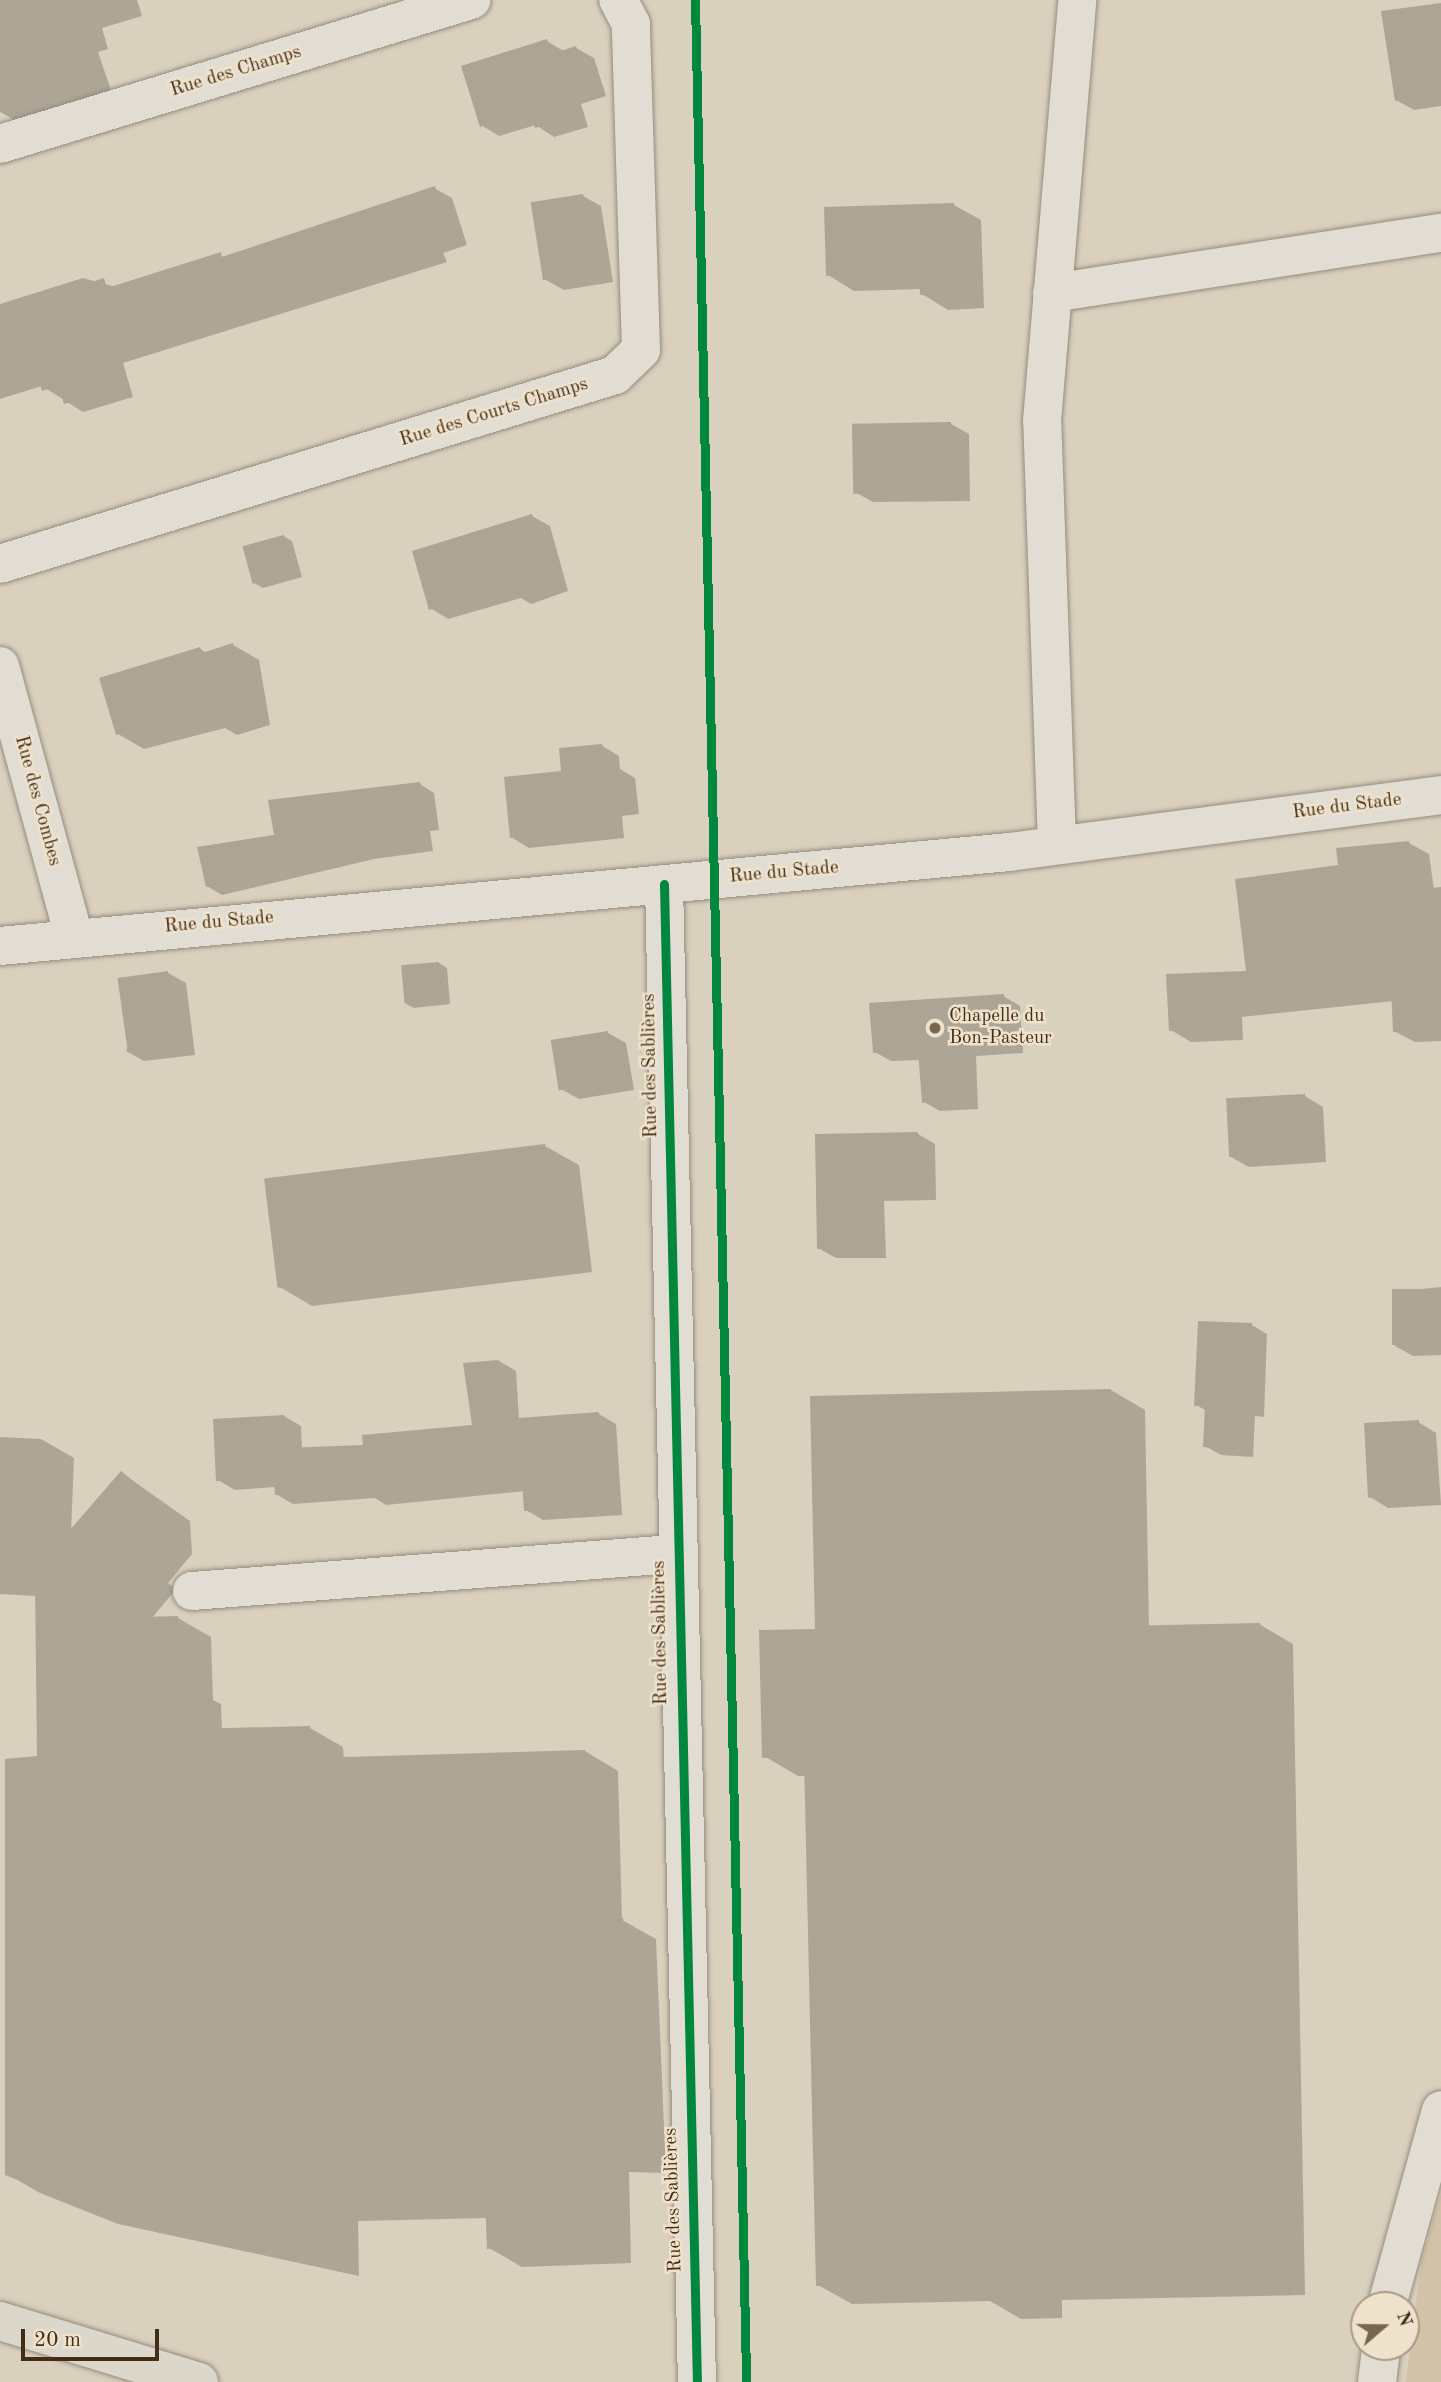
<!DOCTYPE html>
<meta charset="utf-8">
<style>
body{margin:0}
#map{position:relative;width:1441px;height:2382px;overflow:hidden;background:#d9d0bd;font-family:"Old Standard TT",serif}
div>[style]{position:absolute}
.green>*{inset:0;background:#d1c2a8}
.shadow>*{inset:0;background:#0003}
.building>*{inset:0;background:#aca596;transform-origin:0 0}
.roads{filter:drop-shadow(0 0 2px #958c7f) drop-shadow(0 0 2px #958c7f)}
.minor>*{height:38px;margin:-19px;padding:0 19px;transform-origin:19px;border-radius:19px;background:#e2ddd3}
.highway>*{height:38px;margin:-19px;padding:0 19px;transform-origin:19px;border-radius:19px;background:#dcd7cb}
.cycleway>*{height:9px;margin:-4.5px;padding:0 4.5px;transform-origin:4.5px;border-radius:4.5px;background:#00873e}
.dots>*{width:19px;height:19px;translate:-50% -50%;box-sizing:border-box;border:4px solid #eee2cc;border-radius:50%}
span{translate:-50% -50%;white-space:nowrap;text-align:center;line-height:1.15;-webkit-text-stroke:5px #eee2cc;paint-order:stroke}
.street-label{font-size:19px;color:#452c16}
.poi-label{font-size:19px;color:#452c16}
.left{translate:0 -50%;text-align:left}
.north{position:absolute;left:1350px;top:2291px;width:70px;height:70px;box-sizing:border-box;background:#eee2cc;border:2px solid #aa9983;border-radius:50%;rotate:70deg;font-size:19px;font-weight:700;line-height:28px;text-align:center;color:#452c16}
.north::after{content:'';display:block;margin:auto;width:24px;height:32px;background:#796550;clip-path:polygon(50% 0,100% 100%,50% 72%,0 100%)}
.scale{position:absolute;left:21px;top:2329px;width:138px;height:32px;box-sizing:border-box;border:4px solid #452c16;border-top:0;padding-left:9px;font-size:21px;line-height:24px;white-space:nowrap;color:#452c16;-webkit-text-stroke:5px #eee2cc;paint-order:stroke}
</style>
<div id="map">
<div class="green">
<i style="clip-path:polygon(1441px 2194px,1441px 2382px,1406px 2382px,1421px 2263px)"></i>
</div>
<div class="shadow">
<i style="clip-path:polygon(0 0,137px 0,142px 16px,102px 28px,108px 49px,98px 52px,114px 99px,24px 125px,0 112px)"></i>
<i style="clip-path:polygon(1441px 4px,1441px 106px,1414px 110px,1396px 100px)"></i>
<i style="clip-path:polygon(547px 41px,565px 52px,576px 48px,594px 58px,606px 96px,581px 104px,588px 127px,554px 137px,536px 125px,499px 136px,481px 125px)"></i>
<i style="clip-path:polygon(434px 188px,452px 198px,467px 245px,443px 253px,447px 262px,123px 363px,133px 397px,83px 412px,42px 386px,0 399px,0 304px,83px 278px,116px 287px,316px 230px,315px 226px)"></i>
<i style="clip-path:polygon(583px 196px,601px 206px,613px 282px,564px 290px,546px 280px)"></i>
<i style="clip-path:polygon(954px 205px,981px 220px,984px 308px,948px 310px,922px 294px,921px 289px,854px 291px,828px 275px)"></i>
<i style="clip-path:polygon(951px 424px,969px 434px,970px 501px,873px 502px,855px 492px)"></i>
<i style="clip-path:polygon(532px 516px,550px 526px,568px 591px,531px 604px,521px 598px,448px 619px,430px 608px)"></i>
<i style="clip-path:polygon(283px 536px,292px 541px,302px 577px,263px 588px,254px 583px)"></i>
<i style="clip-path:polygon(233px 645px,259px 660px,270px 725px,237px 735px,225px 728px,144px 749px,118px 734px,200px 649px,207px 653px)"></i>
<i style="clip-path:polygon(601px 745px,619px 756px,620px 769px,635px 778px,639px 814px,622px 816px,624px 838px,529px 848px,511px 837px,563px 773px)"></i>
<i style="clip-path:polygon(420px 784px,434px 793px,439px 830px,430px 831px,433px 851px,374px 859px,222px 895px,207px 886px,276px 836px)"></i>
<i style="clip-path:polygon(1409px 843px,1429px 854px,1434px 890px,1441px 890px,1441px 1041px,1415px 1042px,1394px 1031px,1394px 1001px,1242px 1017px,1243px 1040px,1191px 1042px,1171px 1030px,1248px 972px,1340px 866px)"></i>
<i style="clip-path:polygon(439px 963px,447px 968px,450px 1004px,414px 1008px,406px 1004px)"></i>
<i style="clip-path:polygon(168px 973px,186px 983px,195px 1055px,144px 1061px,126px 1051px)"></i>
<i style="clip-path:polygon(1003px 996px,1020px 1006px,1023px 1053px,976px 1056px,978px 1109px,940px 1111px,924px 1102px,920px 1060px,891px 1061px,875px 1052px)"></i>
<i style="clip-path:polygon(608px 1033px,626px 1043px,634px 1090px,579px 1099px,561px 1089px)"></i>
<i style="clip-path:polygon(1305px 1096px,1323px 1107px,1326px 1162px,1249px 1167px,1231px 1157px)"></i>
<i style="clip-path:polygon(918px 1134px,935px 1144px,936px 1200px,884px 1201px,886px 1258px,836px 1258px,818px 1248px,816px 1136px)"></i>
<i style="clip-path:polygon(545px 1146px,579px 1165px,592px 1272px,312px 1306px,278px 1286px)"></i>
<i style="clip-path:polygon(1441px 1287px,1441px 1355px,1413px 1356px,1395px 1346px,1394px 1292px)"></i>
<i style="clip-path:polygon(1252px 1325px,1267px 1334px,1264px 1417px,1255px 1416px,1253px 1457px,1221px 1455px,1205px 1446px,1207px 1411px,1196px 1405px)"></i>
<i style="clip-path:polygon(499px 1361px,516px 1371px,519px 1419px,599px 1414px,616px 1424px,622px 1515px,543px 1520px,526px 1510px,525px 1491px,386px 1505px,375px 1498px,293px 1504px,276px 1494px,276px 1487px,235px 1490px,218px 1480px,284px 1416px,301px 1426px,302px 1449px,365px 1446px,474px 1426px)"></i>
<i style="clip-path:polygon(1111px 1390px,1145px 1410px,1149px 1627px,1259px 1624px,1293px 1644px,1305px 2295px,1062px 2300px,1062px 2318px,1021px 2319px,990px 2301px,852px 2304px,818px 2285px,806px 1776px,798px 1776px,764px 1756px,817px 1631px)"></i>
<i style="clip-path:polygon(1418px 1422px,1436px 1433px,1441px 1505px,1388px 1508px,1370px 1497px)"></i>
<i style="clip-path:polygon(0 1437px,41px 1439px,74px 1458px,71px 1531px,122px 1473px,190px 1521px,192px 1554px,168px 1583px,176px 1589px,152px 1618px,178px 1618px,211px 1637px,213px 1700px,221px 1704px,222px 1730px,310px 1728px,343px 1747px,344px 1759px,585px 1751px,618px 1771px,622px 1920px,656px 1939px,666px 2173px,629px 2172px,631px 2263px,522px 2267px,489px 2248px,487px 2218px,358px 2221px,359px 2276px,118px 2224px,40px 2193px,7px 2174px,39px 1757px,37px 1596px,0 1594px)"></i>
</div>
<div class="building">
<i style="clip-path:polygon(0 0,74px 0,84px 35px,74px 38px,91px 85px,0 111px)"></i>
<i style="clip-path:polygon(1441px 3px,1441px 94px,1395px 101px,1381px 11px)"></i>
<i style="clip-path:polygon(547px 39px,552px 54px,576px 46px,589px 86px,564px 94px,571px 117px,535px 128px,530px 111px,480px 127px,461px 66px)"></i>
<i style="clip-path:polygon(435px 186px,450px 236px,427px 243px,431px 253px,107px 354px,117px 388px,64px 404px,59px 386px,42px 391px,36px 373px,0 385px,0 320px,68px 298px,65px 291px,104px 278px,107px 288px,221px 252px,222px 257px)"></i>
<i style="left:583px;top:194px;width:79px;height:53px;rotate:81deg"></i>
<i style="clip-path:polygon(954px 203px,958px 294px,920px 295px,919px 273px,826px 276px,824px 207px)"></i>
<i style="left:951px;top:422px;width:70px;height:99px;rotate:89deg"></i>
<i style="clip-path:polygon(532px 514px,552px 581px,512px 595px,509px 586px,429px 610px,412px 551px)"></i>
<i style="left:284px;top:535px;width:39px;height:43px;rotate:75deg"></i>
<i style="clip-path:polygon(233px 643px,245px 710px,209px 721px,206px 712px,116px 735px,99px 678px,200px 647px,202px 653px)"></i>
<i style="clip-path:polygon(602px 744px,604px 767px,618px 765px,622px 805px,604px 807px,607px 828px,510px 838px,504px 777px,561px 771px,559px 748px)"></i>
<i style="clip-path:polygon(420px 782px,425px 822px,416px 823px,419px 844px,358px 851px,206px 887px,197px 847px,274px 835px,268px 800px)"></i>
<i style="clip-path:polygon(1409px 841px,1416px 890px,1441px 887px,1441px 1030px,1393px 1032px,1391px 988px,1223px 1006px,1224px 1029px,1169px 1031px,1166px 974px,1246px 971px,1235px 879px,1338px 865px,1336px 848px)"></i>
<i style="left:439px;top:962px;width:38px;height:38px;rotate:85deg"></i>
<i style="left:168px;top:971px;width:75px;height:51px;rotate:82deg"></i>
<i style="clip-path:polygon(1004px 994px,1007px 1044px,960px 1047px,962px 1100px,922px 1103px,918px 1050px,873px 1053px,869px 1003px)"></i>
<i style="left:608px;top:1031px;width:51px;height:58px;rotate:81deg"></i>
<i style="left:1305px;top:1094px;width:59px;height:79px;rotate:87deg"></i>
<i style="clip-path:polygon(918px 1132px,919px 1190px,867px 1191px,869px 1249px,817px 1249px,815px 1134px)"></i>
<i style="left:545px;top:1144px;width:110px;height:283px;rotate:83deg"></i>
<i style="left:1441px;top:1289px;width:56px;height:49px;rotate:90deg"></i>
<i style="clip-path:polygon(1198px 1321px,1252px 1323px,1249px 1409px,1240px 1408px,1238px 1449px,1203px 1447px,1205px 1406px,1194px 1406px)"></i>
<i style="clip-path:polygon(499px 1360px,503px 1419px,599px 1412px,606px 1506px,524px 1511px,522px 1481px,368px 1496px,367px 1489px,275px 1495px,274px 1478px,216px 1481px,213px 1419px,284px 1415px,286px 1448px,363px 1445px,362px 1435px,472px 1425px,463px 1363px)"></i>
<i style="clip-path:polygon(1111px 1389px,1117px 1626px,1260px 1623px,1272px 2277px,1028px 2281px,1028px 2300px,986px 2300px,985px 2282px,816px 2286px,804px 1757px,762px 1758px,759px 1630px,815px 1629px,810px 1396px)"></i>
<i style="left:1419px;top:1420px;width:75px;height:55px;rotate:87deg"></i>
<i style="clip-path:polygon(121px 1471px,158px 1501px,160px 1534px,136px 1563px,144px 1569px,104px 1618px,178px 1616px,181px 1684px,188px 1683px,190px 1729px,310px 1726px,312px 1758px,585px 1750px,590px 1919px,623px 1918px,634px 2155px,596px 2154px,599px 2244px,487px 2249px,485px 2199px,325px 2203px,326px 2258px,83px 2206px,5px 2175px,5px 1759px,37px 1756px,35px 1579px,0 1577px,0 1502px,39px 1503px,37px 1568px)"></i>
</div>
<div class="roads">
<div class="minor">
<i style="left:0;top:144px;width:493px;rotate:-17deg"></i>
<i style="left:1052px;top:293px;width:394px;rotate:-8.8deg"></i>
<i style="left:0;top:564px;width:643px;rotate:-17.08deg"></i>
<i style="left:615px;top:375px;width:36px;rotate:-44deg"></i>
<i style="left:641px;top:350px;width:326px;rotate:-91.8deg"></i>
<i style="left:631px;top:24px;width:27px;rotate:-118deg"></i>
<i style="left:0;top:666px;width:280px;rotate:74.7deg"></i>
<i style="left:1057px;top:844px;width:423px;rotate:-92deg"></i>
<i style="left:1042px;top:421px;width:422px;rotate:-85.2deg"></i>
<i style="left:664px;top:884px;width:1498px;rotate:88.74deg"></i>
<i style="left:0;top:946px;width:1013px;rotate:-5.32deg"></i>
<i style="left:1009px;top:852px;width:436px;rotate:-7.5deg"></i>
<i style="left:192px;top:1591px;width:485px;rotate:-4.4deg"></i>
<i style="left:1387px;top:2305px;width:202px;rotate:-74.5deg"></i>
<i style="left:1377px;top:2382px;width:35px;rotate:-83deg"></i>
</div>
<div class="highway">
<i style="left:0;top:2321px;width:208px;rotate:17deg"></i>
</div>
</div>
<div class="cycleway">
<i style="left:695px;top:0;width:2383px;rotate:88.77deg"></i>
<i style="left:664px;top:884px;width:1498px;rotate:88.74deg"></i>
</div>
<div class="dots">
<i style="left:935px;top:1028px;background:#796550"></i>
</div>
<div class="street-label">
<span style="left:236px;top:72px;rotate:-17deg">Rue des Champs</span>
<span style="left:494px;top:413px;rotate:-17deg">Rue des Courts Champs</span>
<span style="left:37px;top:801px;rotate:75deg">Rue des Combes</span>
<span style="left:1347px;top:807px;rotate:-7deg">Rue du Stade</span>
<span style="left:784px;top:873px;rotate:-5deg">Rue du Stade</span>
<span style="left:219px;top:923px;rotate:-5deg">Rue du Stade</span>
<span style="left:651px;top:1066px;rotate:-91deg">Rue des Sablières</span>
<span style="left:661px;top:1633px;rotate:-91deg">Rue des Sablières</span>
<span style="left:674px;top:2200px;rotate:-92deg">Rue des Sablières</span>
</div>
<div class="poi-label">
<span class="left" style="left:949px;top:1028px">Chapelle du<br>Bon-Pasteur</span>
</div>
<div class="north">N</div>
<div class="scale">20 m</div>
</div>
